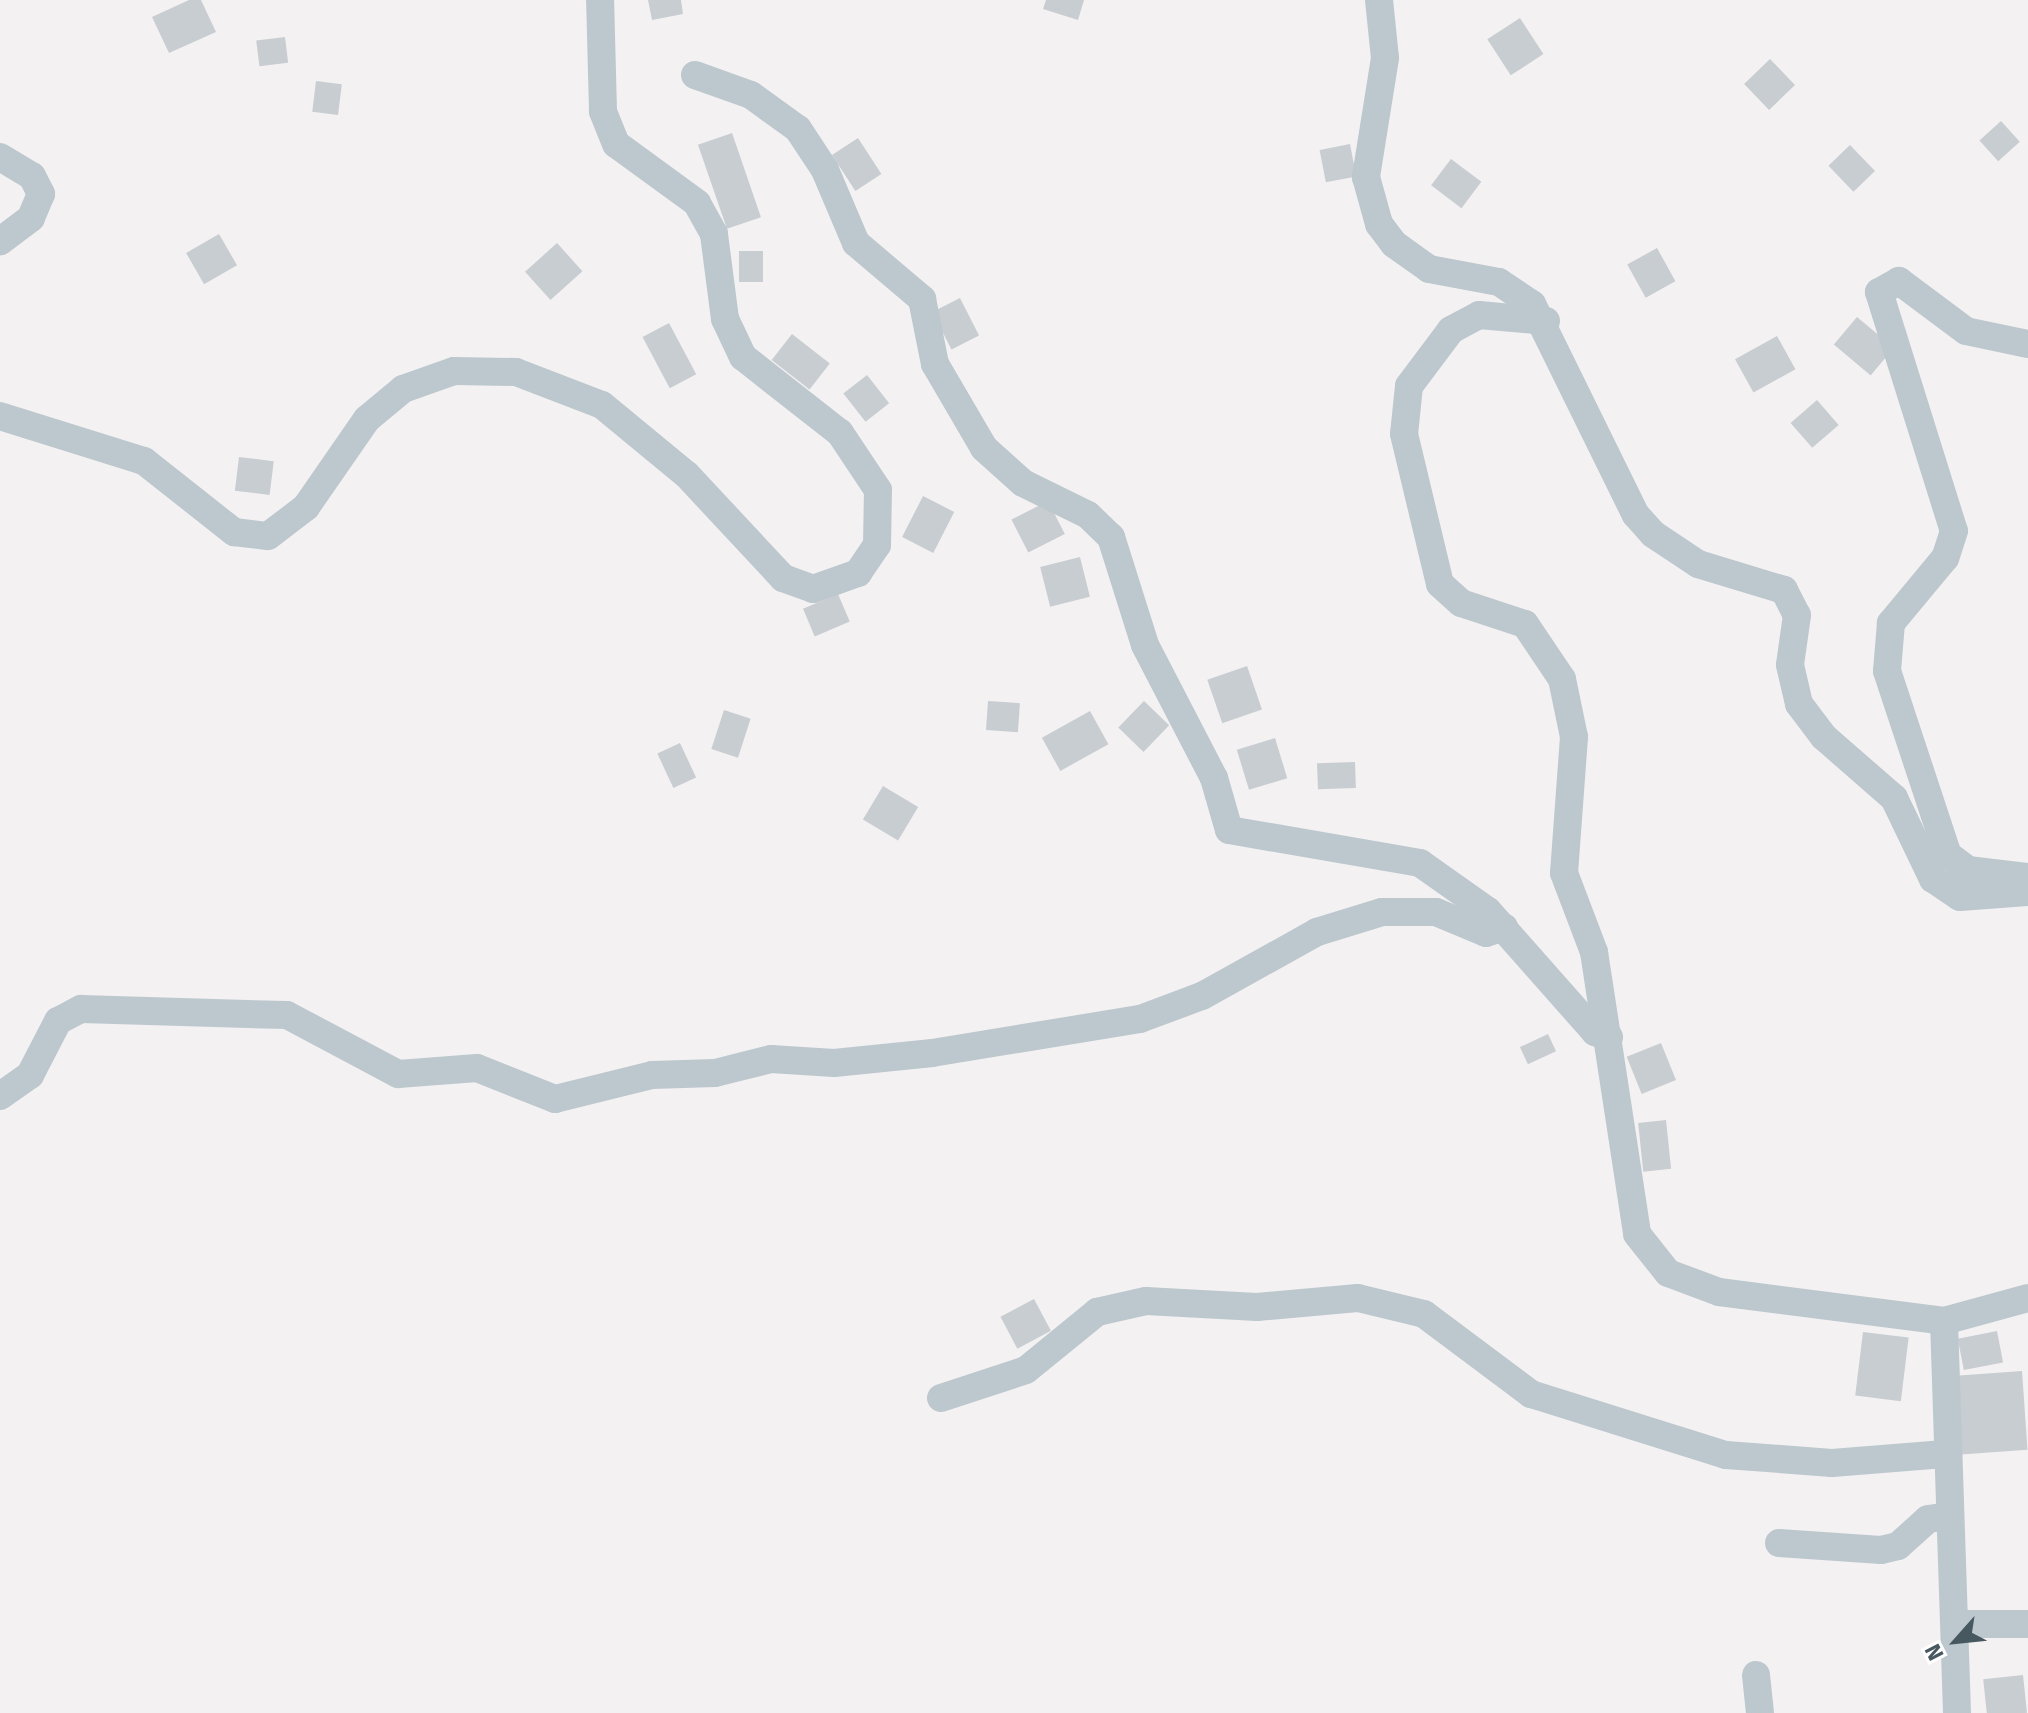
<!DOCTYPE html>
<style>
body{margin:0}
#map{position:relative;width:2028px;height:1713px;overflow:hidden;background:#f4f1f2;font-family:"Fira Sans",sans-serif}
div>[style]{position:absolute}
.building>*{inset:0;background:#c8cdd1;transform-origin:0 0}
.minor>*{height:28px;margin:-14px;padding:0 14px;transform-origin:14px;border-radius:14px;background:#bcc8ce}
span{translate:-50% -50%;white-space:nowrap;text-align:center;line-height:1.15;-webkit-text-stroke:7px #fff;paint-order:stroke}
.north{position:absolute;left:1916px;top:1601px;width:80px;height:80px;-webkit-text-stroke:6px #fff;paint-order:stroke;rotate:243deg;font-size:22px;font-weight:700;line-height:32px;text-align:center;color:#485860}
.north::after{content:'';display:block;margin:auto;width:28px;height:36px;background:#485860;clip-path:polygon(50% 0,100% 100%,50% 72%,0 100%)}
</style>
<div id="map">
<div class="building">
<i style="clip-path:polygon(189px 0,201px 0,216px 32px,169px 53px,152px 17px)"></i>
<i style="clip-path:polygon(648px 0,681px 0,683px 14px,652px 20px)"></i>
<i style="clip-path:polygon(1046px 0,1084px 0,1078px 20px,1043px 9px)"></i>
<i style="left:1520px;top:18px;width:43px;height:39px;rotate:57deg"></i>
<i style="left:285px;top:37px;width:26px;height:29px;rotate:83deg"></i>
<i style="left:1770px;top:59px;width:36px;height:36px;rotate:46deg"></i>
<i style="left:316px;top:81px;width:26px;height:31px;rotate:7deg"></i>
<i style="left:2001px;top:121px;width:28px;height:29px;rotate:48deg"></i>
<i style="left:732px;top:133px;width:89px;height:36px;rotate:71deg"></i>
<i style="left:858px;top:138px;width:43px;height:31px;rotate:57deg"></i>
<i style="left:1350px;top:144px;width:33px;height:31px;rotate:79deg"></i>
<i style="left:1850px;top:145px;width:36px;height:30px;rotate:46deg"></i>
<i style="left:1451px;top:159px;width:38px;height:33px;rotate:37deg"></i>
<i style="left:219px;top:234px;width:36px;height:38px;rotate:60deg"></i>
<i style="left:557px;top:243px;width:38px;height:43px;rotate:48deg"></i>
<i style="left:1657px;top:248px;width:38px;height:34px;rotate:61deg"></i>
<i style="left:739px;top:251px;width:24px;height:31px"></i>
<i style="left:960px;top:298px;width:42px;height:31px;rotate:63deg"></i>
<i style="left:1857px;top:317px;width:48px;height:36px;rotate:40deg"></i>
<i style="left:669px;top:323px;width:58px;height:30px;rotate:62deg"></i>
<i style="left:792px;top:334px;width:48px;height:33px;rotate:38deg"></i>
<i style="left:1777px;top:336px;width:38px;height:48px;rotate:61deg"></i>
<i style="left:867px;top:375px;width:36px;height:30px;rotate:52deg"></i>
<i style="left:1817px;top:400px;width:33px;height:35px;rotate:49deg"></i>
<i style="left:239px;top:457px;width:35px;height:34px;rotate:7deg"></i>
<i style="left:923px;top:496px;width:35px;height:46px;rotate:27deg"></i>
<i style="left:1048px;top:501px;width:37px;height:41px;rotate:63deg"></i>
<i style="left:1080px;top:557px;width:41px;height:41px;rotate:76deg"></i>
<i style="left:838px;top:594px;width:30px;height:38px;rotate:67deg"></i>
<i style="left:1247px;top:666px;width:46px;height:42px;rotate:71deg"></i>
<i style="left:988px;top:701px;width:32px;height:29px;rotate:4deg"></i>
<i style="left:1144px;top:701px;width:35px;height:37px;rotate:44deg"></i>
<i style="left:724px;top:710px;width:28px;height:41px;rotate:18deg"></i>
<i style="left:1090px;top:711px;width:38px;height:55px;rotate:61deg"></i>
<i style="left:1275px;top:738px;width:42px;height:40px;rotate:73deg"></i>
<i style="left:680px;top:743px;width:38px;height:25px;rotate:65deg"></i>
<i style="left:1355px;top:762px;width:26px;height:38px;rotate:88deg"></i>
<i style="left:883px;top:786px;width:41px;height:39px;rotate:31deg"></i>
<i style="left:1548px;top:1034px;width:19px;height:31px;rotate:65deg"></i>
<i style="left:1661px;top:1043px;width:40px;height:37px;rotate:68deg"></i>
<i style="left:1666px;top:1120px;width:49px;height:28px;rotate:84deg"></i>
<i style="left:1034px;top:1299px;width:36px;height:38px;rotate:62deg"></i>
<i style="left:1997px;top:1331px;width:32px;height:40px;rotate:79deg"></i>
<i style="left:1863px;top:1332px;width:46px;height:64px;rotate:7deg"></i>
<i style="left:2022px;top:1371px;width:79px;height:70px;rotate:86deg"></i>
<i style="left:2023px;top:1675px;width:38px;height:40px;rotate:84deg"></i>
</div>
<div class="minor">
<i style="left:1379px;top:0;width:58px;rotate:84.1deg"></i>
<i style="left:1385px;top:58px;width:121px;rotate:99.1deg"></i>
<i style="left:1366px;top:177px;width:49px;rotate:74.5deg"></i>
<i style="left:1379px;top:224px;width:25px;rotate:53deg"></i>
<i style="left:1394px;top:244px;width:43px;rotate:35.5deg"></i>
<i style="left:1429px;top:269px;width:71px;rotate:10.5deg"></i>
<i style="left:1499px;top:282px;width:40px;rotate:34deg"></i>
<i style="left:1532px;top:304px;width:235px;rotate:63.8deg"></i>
<i style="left:1636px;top:515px;width:25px;rotate:48deg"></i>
<i style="left:1653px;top:534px;width:54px;rotate:33.7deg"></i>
<i style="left:1698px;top:564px;width:90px;rotate:16.8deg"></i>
<i style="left:1784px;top:590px;width:28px;rotate:63deg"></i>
<i style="left:1797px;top:615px;width:50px;rotate:98deg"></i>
<i style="left:1790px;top:665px;width:40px;rotate:77deg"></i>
<i style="left:1799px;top:704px;width:41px;rotate:52.9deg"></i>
<i style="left:1824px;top:737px;width:93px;rotate:41.1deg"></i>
<i style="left:1894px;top:798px;width:90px;rotate:64.3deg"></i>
<i style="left:1933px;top:879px;width:32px;rotate:34deg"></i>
<i style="left:1960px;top:897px;width:68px;rotate:-4.2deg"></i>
<i style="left:695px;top:75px;width:59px;rotate:19.7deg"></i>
<i style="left:751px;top:95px;width:58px;rotate:35.9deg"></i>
<i style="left:798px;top:129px;width:49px;rotate:56.6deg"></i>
<i style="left:825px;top:170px;width:79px;rotate:67deg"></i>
<i style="left:856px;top:243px;width:87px;rotate:40.3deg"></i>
<i style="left:922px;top:299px;width:66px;rotate:78.7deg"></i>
<i style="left:935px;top:364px;width:97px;rotate:59.7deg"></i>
<i style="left:984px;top:448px;width:52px;rotate:41.9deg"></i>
<i style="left:1023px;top:483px;width:72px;rotate:26.2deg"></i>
<i style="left:1088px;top:515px;width:32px;rotate:44deg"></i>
<i style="left:1111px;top:537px;width:113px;rotate:72.5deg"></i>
<i style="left:1145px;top:645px;width:150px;rotate:62.6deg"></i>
<i style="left:1214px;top:778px;width:54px;rotate:73.9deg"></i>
<i style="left:1229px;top:830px;width:194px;rotate:9.8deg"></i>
<i style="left:1420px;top:863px;width:83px;rotate:35.2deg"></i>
<i style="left:1488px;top:911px;width:162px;rotate:48.5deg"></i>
<i style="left:1595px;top:1032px;width:15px;rotate:20deg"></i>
<i style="left:0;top:157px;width:37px;rotate:31deg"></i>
<i style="left:32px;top:176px;width:20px;rotate:63deg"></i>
<i style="left:41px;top:194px;width:26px;rotate:113deg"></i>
<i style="left:31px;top:218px;width:39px;rotate:143deg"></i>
<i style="left:1546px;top:321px;width:67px;rotate:-174.9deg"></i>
<i style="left:1479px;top:315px;width:32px;rotate:152deg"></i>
<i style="left:1451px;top:330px;width:70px;rotate:126.9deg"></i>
<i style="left:1409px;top:386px;width:48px;rotate:95.9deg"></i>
<i style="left:1404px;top:434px;width:154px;rotate:76.5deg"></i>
<i style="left:1440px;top:584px;width:28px;rotate:42deg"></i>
<i style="left:1461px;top:603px;width:67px;rotate:18.2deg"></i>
<i style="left:1525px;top:624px;width:66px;rotate:56.1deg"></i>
<i style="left:1562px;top:679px;width:59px;rotate:78.3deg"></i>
<i style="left:1574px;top:737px;width:136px;rotate:94.2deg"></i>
<i style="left:1564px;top:873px;width:85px;rotate:69.2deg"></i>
<i style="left:1594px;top:952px;width:285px;rotate:81.3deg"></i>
<i style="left:1637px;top:1234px;width:50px;rotate:51.5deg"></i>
<i style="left:1668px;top:1273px;width:54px;rotate:20.4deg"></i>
<i style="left:1719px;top:1292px;width:227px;rotate:7.3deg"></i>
<i style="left:2028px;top:344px;width:63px;rotate:-168.2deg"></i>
<i style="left:1966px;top:331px;width:84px;rotate:-143.3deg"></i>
<i style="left:1899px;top:281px;width:23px;rotate:151deg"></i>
<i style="left:1879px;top:292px;width:250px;rotate:72.6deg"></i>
<i style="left:1954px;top:531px;width:28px;rotate:108deg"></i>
<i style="left:1945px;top:558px;width:85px;rotate:129.7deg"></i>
<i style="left:1891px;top:623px;width:48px;rotate:94.8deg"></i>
<i style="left:1887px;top:671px;width:194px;rotate:71.7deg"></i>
<i style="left:1948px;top:855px;width:25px;rotate:37deg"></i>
<i style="left:1968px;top:870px;width:60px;rotate:6.7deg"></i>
<i style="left:0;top:416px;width:151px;rotate:17.4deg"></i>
<i style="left:144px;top:461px;width:115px;rotate:38.3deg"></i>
<i style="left:234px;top:532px;width:34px;rotate:7deg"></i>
<i style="left:268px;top:536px;width:48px;rotate:-37.3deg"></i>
<i style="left:306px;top:507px;width:107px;rotate:-55.3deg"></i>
<i style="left:367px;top:419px;width:47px;rotate:-39.8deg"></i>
<i style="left:403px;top:389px;width:54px;rotate:-19.4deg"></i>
<i style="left:454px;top:371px;width:62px;rotate:0.9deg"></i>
<i style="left:516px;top:372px;width:92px;rotate:21deg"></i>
<i style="left:602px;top:405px;width:110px;rotate:39.5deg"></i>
<i style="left:687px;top:475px;width:141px;rotate:47deg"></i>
<i style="left:783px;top:578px;width:32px;rotate:20deg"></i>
<i style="left:813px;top:589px;width:48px;rotate:-19.6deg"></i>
<i style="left:858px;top:573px;width:34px;rotate:-56deg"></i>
<i style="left:877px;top:545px;width:55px;rotate:-89deg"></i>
<i style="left:878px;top:490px;width:69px;rotate:-123.7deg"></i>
<i style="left:840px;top:433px;width:123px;rotate:-141.9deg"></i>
<i style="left:743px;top:357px;width:42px;rotate:-115.3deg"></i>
<i style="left:725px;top:319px;width:86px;rotate:-97.4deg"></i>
<i style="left:714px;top:234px;width:35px;rotate:-119deg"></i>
<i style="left:697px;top:203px;width:100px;rotate:-143.9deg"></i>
<i style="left:616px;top:144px;width:35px;rotate:-112deg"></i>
<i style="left:603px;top:111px;width:111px;rotate:-91.5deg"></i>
<i style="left:0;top:1096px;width:37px;rotate:-35deg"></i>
<i style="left:30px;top:1075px;width:61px;rotate:-62.6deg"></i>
<i style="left:58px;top:1021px;width:26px;rotate:-28deg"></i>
<i style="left:81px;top:1009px;width:206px;rotate:1.7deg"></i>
<i style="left:287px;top:1015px;width:126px;rotate:28deg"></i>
<i style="left:398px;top:1074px;width:79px;rotate:-4.3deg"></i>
<i style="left:477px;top:1068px;width:84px;rotate:21.7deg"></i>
<i style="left:555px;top:1099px;width:100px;rotate:-13.9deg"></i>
<i style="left:652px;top:1075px;width:63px;rotate:-1.8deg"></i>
<i style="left:715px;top:1073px;width:58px;rotate:-14deg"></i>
<i style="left:771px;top:1059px;width:63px;rotate:3.6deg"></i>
<i style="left:834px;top:1063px;width:99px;rotate:-5.8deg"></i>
<i style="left:932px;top:1053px;width:211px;rotate:-9.3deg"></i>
<i style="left:1140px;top:1019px;width:66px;rotate:-20.4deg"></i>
<i style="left:1202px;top:996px;width:132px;rotate:-29.1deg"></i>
<i style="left:1317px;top:932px;width:68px;rotate:-17.1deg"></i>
<i style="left:1382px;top:912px;width:54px"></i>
<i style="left:1436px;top:912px;width:54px;rotate:22.8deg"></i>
<i style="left:1486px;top:933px;width:19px;rotate:-18deg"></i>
<i style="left:941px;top:1398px;width:89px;rotate:-18.2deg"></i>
<i style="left:1026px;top:1370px;width:92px;rotate:-39.2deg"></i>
<i style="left:1097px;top:1312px;width:50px;rotate:-12.7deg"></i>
<i style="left:1146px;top:1301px;width:111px;rotate:3.1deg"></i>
<i style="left:1257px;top:1307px;width:101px;rotate:-5.1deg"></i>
<i style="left:1358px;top:1298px;width:68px;rotate:13.6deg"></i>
<i style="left:1424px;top:1314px;width:134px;rotate:36.8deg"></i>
<i style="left:1531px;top:1394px;width:204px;rotate:17.4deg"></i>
<i style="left:1726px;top:1455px;width:106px;rotate:4.3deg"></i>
<i style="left:1832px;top:1463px;width:113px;rotate:-4.6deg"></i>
<i style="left:1779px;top:1543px;width:102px;rotate:3.9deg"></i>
<i style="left:1881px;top:1550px;width:17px;rotate:-13deg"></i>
<i style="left:1898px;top:1546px;width:40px;rotate:-42deg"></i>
<i style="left:1928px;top:1519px;width:22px;rotate:-8deg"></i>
<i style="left:1957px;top:1624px;width:71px"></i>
<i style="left:1756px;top:1675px;width:38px;rotate:84deg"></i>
<i style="left:1957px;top:1713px;width:392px;rotate:-91.9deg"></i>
<i style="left:1944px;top:1321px;width:87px;rotate:-15.3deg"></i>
</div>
<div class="north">N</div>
</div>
